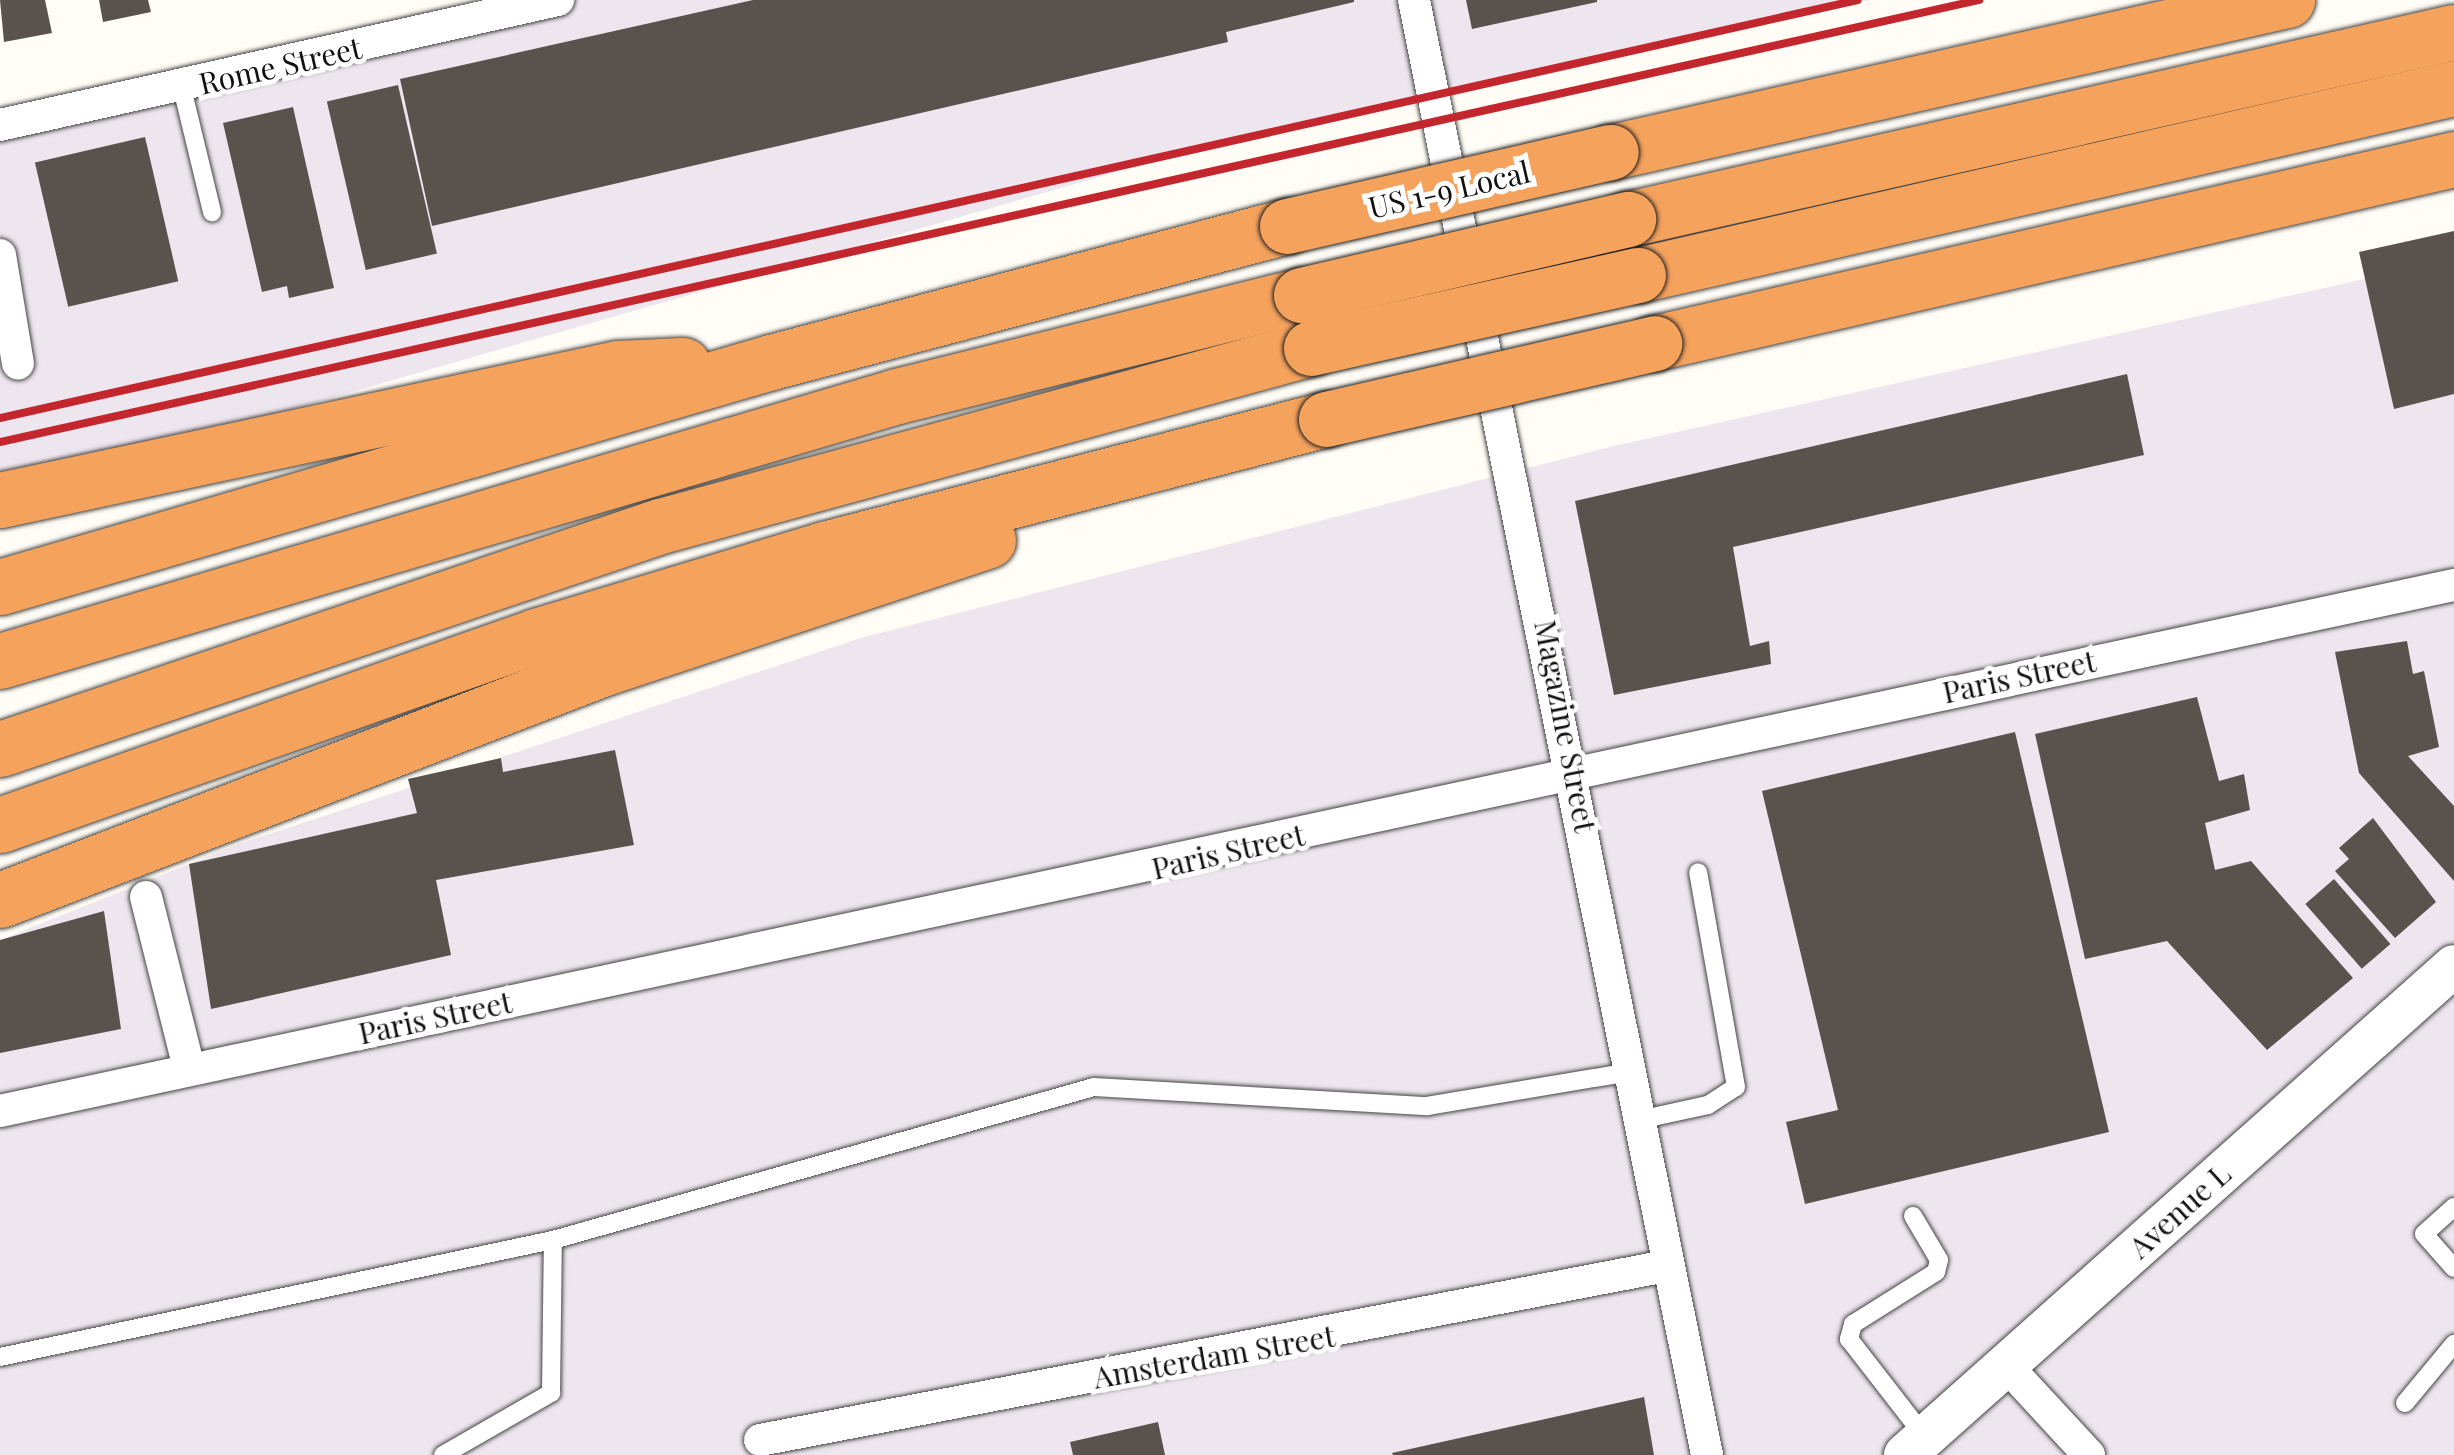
<!DOCTYPE html>
<style>
body{margin:0}
#map{position:relative;width:2454px;height:1455px;overflow:hidden;background:#fffdf5;font-family:"Playfair Display",serif}
div>[style]{position:absolute}
.industrial>*{inset:0;background:#eee6ef}
.building>*{inset:0;background:#5a524d;transform-origin:0 0}
.roads{filter:drop-shadow(0 0 2px #444) drop-shadow(0 0 2px #444)}
.service>*{height:18px;margin:-9px;padding:0 9px;transform-origin:9px;border-radius:9px;background:#fff}
.minor>*{height:32px;margin:-16px;padding:0 16px;transform-origin:16px;border-radius:16px;background:#fff}
.tertiary>*{height:42px;margin:-21px;padding:0 21px;transform-origin:21px;border-radius:21px;background:#fff}
.motorway>*{height:55px;margin:-27.5px;padding:0 27.5px;transform-origin:27.5px;border-radius:27.5px;background:#f5a25d}
.rail>*{height:8px;margin:-4px;padding:0 4px;transform-origin:4px;border-radius:4px;background:#c4262e}
.bridges{filter:drop-shadow(0 0 2px #222) drop-shadow(0 0 2px #222)}
.motorway-bridge>*{height:55px;margin:-27.5px;padding:0 27.5px;transform-origin:27.5px;border-radius:27.5px;background:#f5a25d}
span{translate:-50% -50%;white-space:nowrap;text-align:center;line-height:1.15;-webkit-text-stroke:10px #fff;paint-order:stroke}
.street-label{font-size:30px;color:#111}
</style>
<div id="map">
<div class="industrial">
<i style="clip-path:polygon(571px 0,1870px 0,1152px 162px,0 493px,0 129px)"></i>
<i style="clip-path:polygon(2454px 259px,2454px 1455px,0 1455px,0 940px,239px 844px,864px 637px,1614px 446px)"></i>
</div>
<div class="building">
<i style="clip-path:polygon(0 0,45px 0,52px 33px,4px 42px)"></i>
<i style="clip-path:polygon(99px 0,148px 0,151px 12px,103px 22px)"></i>
<i style="clip-path:polygon(753px 0,1354px 0,1354px 2px,1226px 32px,1228px 42px,432px 226px,400px 79px)"></i>
<i style="clip-path:polygon(1466px 0,1597px 0,1597px 2px,1472px 29px)"></i>
<i style="left:398px;top:85px;width:173px;height:73px;rotate:77deg"></i>
<i style="clip-path:polygon(293px 107px,334px 288px,289px 298px,287px 286px,262px 292px,223px 123px)"></i>
<i style="left:145px;top:137px;width:148px;height:113px;rotate:77deg"></i>
<i style="clip-path:polygon(2454px 231px,2454px 394px,2394px 409px,2359px 252px)"></i>
<i style="clip-path:polygon(2127px 374px,2144px 455px,1733px 547px,1750px 646px,1769px 641px,1771px 664px,1614px 695px,1575px 501px)"></i>
<i style="clip-path:polygon(2407px 641px,2413px 674px,2424px 671px,2439px 747px,2408px 756px,2454px 806px,2454px 881px,2359px 773px,2335px 652px)"></i>
<i style="clip-path:polygon(2197px 697px,2219px 781px,2244px 774px,2250px 810px,2205px 823px,2215px 870px,2251px 861px,2353px 978px,2267px 1050px,2167px 941px,2085px 959px,2035px 734px)"></i>
<i style="clip-path:polygon(2015px 732px,2109px 1132px,1805px 1204px,1786px 1122px,1838px 1110px,1762px 791px)"></i>
<i style="clip-path:polygon(615px 750px,634px 845px,436px 880px,451px 955px,211px 1009px,189px 864px,417px 813px,408px 779px,501px 758px,503px 772px)"></i>
<i style="clip-path:polygon(2373px 818px,2436px 902px,2395px 938px,2335px 871px,2349px 859px,2339px 848px)"></i>
<i style="left:2334px;top:879px;width:86px;height:38px;rotate:49deg"></i>
<i style="clip-path:polygon(104px 911px,121px 1029px,0 1053px,0 940px)"></i>
<i style="clip-path:polygon(1644px 1397px,1654px 1455px,1393px 1455px,1392px 1453px)"></i>
<i style="clip-path:polygon(1158px 1422px,1165px 1455px,1073px 1455px,1070px 1442px)"></i>
</div>
<div class="roads">
<div class="service">
<i style="left:182px;top:88px;width:128px;rotate:76.4deg"></i>
<i style="left:1639px;top:1120px;width:71px;rotate:-12.3deg"></i>
<i style="left:1708px;top:1105px;width:33px;rotate:-33deg"></i>
<i style="left:1736px;top:1087px;width:218px;rotate:-100deg"></i>
<i style="left:2454px;top:1207px;width:40px;rotate:138deg"></i>
<i style="left:2424px;top:1234px;width:45px;rotate:48.6deg"></i>
<i style="left:1913px;top:1216px;width:51px;rotate:59.4deg"></i>
<i style="left:1939px;top:1260px;width:12px;rotate:104deg"></i>
<i style="left:1936px;top:1272px;width:98px;rotate:147.9deg"></i>
<i style="left:1853px;top:1324px;width:16px;rotate:105deg"></i>
<i style="left:1849px;top:1339px;width:124px;rotate:52.2deg"></i>
<i style="left:0;top:1357px;width:565px;rotate:-11.95deg"></i>
<i style="left:2405px;top:1403px;width:77px;rotate:-50.3deg"></i>
<i style="left:443px;top:1455px;width:125px;rotate:-29.9deg"></i>
<i style="left:551px;top:1393px;width:153px;rotate:-89.3deg"></i>
<i style="left:553px;top:1240px;width:562px;rotate:-15.79deg"></i>
<i style="left:1094px;top:1087px;width:334px;rotate:3.3deg"></i>
<i style="left:1427px;top:1106px;width:206px;rotate:-9.5deg"></i>
</div>
<div class="minor">
<i style="left:1414px;top:0;width:1484px;rotate:78.61deg"></i>
<i style="left:0;top:125px;width:572px;rotate:-12.63deg"></i>
<i style="left:0;top:255px;width:110px;rotate:80.6deg"></i>
<i style="left:146px;top:897px;width:176px;rotate:75.9deg"></i>
<i style="left:0;top:1111px;width:2510px;rotate:-12.1deg"></i>
<i style="left:2005px;top:1364px;width:124px;rotate:47.3deg"></i>
<i style="left:760px;top:1440px;width:923px;rotate:-10.87deg"></i>
</div>
<div class="tertiary">
<i style="left:1905px;top:1455px;width:735px;rotate:-41.69deg"></i>
</div>
<div class="motorway">
<i style="left:1611px;top:152px;width:693px;rotate:-12.67deg"></i>
<i style="left:1628px;top:219px;width:847px;rotate:-12.76deg"></i>
<i style="left:1638px;top:275px;width:837px;rotate:-12.91deg"></i>
<i style="left:1654px;top:343px;width:821px;rotate:-12.95deg"></i>
<i style="left:0;top:500px;width:632px;rotate:-12.06deg"></i>
<i style="left:618px;top:368px;width:65px;rotate:-2.6deg"></i>
<i style="left:0;top:587px;width:803px;rotate:-16.27deg"></i>
<i style="left:771px;top:362px;width:534px;rotate:-14.77deg"></i>
<i style="left:0;top:661px;width:935px;rotate:-16.46deg"></i>
<i style="left:897px;top:396px;width:416px;rotate:-14deg"></i>
<i style="left:0;top:749px;width:697px;rotate:-18.67deg"></i>
<i style="left:660px;top:526px;width:675px;rotate:-15.29deg"></i>
<i style="left:0;top:825px;width:568px;rotate:-19.42deg"></i>
<i style="left:536px;top:636px;width:301px;rotate:-16.8deg"></i>
<i style="left:824px;top:549px;width:519px;rotate:-14.52deg"></i>
<i style="left:0;top:900px;width:644px;rotate:-21.02deg"></i>
<i style="left:601px;top:669px;width:408px;rotate:-18.4deg"></i>
</div>
</div>
<div class="rail">
<i style="left:0;top:418px;width:1904px;rotate:-12.68deg"></i>
<i style="left:0;top:442px;width:2028px;rotate:-12.59deg"></i>
</div>
<div class="bridges">
<div class="motorway-bridge">
<i style="left:1287px;top:226px;width:332px;rotate:-12.9deg"></i>
<i style="left:1301px;top:295px;width:336px;rotate:-13.1deg"></i>
<i style="left:1311px;top:348px;width:335px;rotate:-12.6deg"></i>
<i style="left:1326px;top:419px;width:337px;rotate:-13deg"></i>
</div>
</div>
<div class="street-label">
<span style="left:280px;top:65px;rotate:-13deg">Rome Street</span>
<span style="left:1449px;top:189px;rotate:-13deg">US 1-9 Local</span>
<span style="left:2019px;top:676px;rotate:-12deg">Paris Street</span>
<span style="left:1566px;top:726px;rotate:79deg">Magazine Street</span>
<span style="left:1228px;top:851px;rotate:-13deg">Paris Street</span>
<span style="left:435px;top:1017px;rotate:-12deg">Paris Street</span>
<span style="left:2179px;top:1210px;rotate:-42deg">Avenue L</span>
<span style="left:1214px;top:1356px;rotate:-10deg">Amsterdam Street</span>
</div>
</div>
